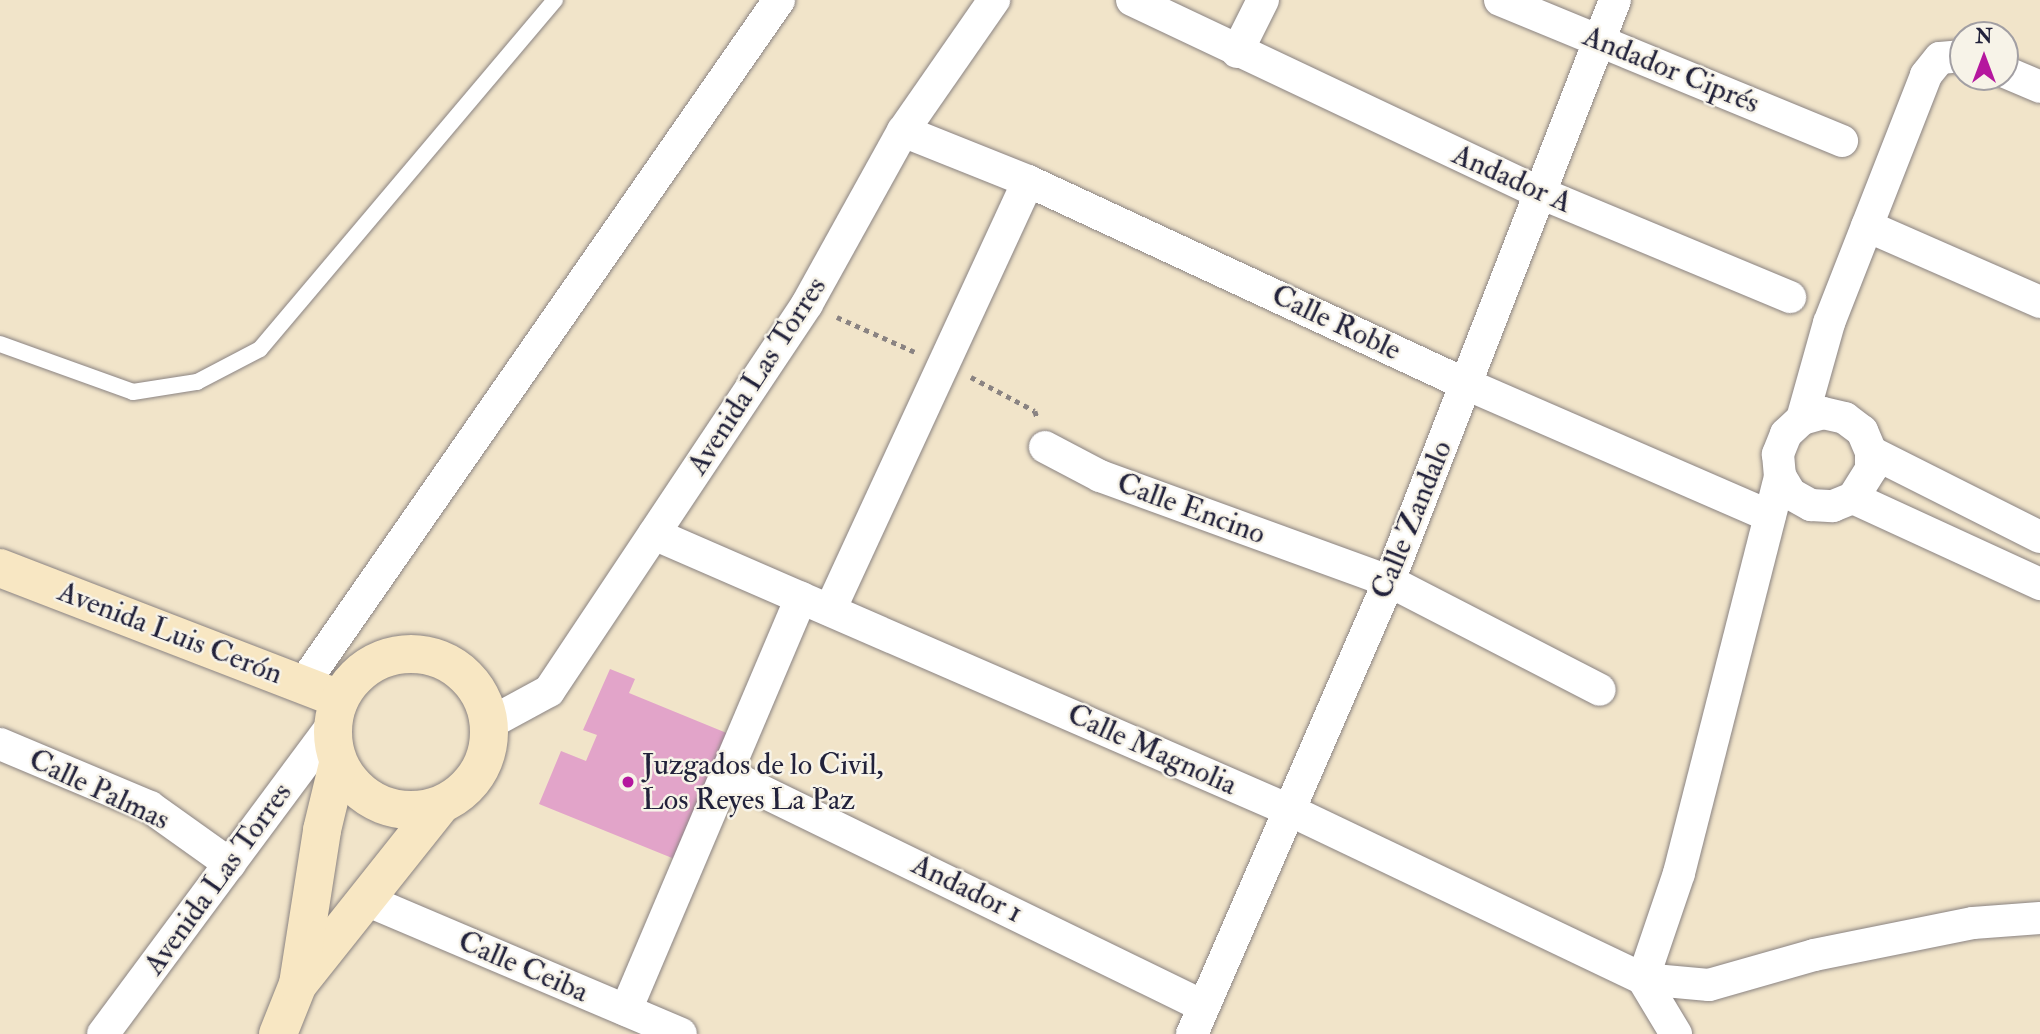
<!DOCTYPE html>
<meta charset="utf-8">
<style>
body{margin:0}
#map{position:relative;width:2040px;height:1034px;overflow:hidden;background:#f1e4c9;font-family:"IM FELL Double Pica",serif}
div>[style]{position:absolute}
.building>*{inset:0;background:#e2a4c9}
.path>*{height:4.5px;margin-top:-2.25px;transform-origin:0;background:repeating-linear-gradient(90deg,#8a8382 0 5px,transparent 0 10px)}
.roads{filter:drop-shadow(0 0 2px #8a8382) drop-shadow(0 0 2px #8a8382)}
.service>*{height:16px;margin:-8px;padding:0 8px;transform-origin:8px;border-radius:8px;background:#fff}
.minor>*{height:32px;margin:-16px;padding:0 16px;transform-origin:16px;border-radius:16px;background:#fff}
.secondary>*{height:38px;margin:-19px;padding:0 19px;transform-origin:19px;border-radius:19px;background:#f8e7c3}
.secondary>.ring{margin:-19px;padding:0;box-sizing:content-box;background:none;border:38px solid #f8e7c3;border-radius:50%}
.dots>*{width:19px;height:19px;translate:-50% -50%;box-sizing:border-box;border:4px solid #f7f3e8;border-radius:50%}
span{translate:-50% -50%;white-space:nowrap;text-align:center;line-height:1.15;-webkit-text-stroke:5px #f7f3e8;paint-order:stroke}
.street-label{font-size:30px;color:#22223b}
.poi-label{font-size:30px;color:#22223b}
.left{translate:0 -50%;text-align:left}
.north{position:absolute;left:1949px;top:21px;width:70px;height:70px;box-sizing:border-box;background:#f7f3e8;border:2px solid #a29fa3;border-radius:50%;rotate:0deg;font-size:19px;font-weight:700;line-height:28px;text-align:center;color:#22223b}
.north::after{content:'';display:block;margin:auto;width:24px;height:32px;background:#b5179e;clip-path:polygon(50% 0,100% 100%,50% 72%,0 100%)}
</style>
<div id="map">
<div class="building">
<i style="clip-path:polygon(610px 669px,635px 679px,629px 693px,729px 734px,677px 860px,539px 804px,561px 751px,586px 761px,597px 735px,583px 730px)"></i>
</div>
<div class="path">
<i style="left:837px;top:317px;width:85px;rotate:24.2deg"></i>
<i style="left:971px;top:377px;width:72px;rotate:28deg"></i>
<i style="left:1035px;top:411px;width:6px;rotate:72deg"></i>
</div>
<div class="roads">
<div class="service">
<i style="left:0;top:344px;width:141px;rotate:19.8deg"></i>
<i style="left:133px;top:392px;width:65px;rotate:-8.9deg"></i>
<i style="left:197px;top:382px;width:71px;rotate:-27.6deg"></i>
<i style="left:260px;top:349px;width:457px;rotate:-49.8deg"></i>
</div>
<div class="minor">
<i style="left:1132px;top:0;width:451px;rotate:25.3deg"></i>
<i style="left:1540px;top:193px;width:271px;rotate:22.6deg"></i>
<i style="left:1500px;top:0;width:370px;rotate:22.4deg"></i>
<i style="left:1237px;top:52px;width:58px;rotate:-63.4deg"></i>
<i style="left:2005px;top:72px;width:38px;rotate:23deg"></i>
<i style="left:903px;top:131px;width:135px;rotate:21.8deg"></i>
<i style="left:1028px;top:181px;width:483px;rotate:24.9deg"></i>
<i style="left:1466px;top:384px;width:331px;rotate:23.5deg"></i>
<i style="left:1867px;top:226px;width:189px;rotate:23.7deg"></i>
<i style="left:1802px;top:419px;width:100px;rotate:-74.3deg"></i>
<i style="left:1829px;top:323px;width:266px;rotate:-68.6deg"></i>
<i style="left:1926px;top:75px;width:22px;rotate:-51deg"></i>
<i style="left:1940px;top:58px;width:23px;rotate:-5deg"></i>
<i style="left:1045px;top:447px;width:62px;rotate:27.8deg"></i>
<i style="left:1100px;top:476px;width:307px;rotate:20deg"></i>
<i style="left:1389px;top:581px;width:237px;rotate:27.3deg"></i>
<i style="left:1871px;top:452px;width:189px;rotate:26.7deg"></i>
<i style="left:1853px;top:498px;width:34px;rotate:-58deg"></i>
<i style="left:1871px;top:469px;width:17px;rotate:-90deg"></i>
<i style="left:1871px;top:452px;width:23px;rotate:-113deg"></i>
<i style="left:1862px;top:431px;width:21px;rotate:-143deg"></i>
<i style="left:1845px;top:418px;width:23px;rotate:-167deg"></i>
<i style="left:1823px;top:413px;width:22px;rotate:164deg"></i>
<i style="left:1802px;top:419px;width:22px;rotate:137deg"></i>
<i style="left:1786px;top:434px;width:22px;rotate:112deg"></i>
<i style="left:1778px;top:454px;width:22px;rotate:85deg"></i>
<i style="left:1780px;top:476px;width:21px;rotate:59deg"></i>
<i style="left:1791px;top:494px;width:23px;rotate:29deg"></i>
<i style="left:1811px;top:505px;width:22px;rotate:3deg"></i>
<i style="left:1833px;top:506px;width:22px;rotate:-22deg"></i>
<i style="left:1853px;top:498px;width:206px;rotate:24.7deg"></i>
<i style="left:654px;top:534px;width:692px;rotate:23.49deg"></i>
<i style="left:1289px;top:810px;width:392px;rotate:25.5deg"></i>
<i style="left:1643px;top:979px;width:66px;rotate:5.2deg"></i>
<i style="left:1709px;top:985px;width:109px;rotate:-15.9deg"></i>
<i style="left:1814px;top:955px;width:162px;rotate:-11.4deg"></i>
<i style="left:1973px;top:923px;width:67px;rotate:-4.3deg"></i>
<i style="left:830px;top:610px;width:472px;rotate:-65.2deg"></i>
<i style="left:304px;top:683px;width:832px;rotate:-55.18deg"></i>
<i style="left:490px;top:723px;width:67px;rotate:-28.5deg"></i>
<i style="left:549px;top:691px;width:465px;rotate:-56.3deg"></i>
<i style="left:807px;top:304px;width:198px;rotate:-61deg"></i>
<i style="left:903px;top:131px;width:160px;rotate:-55.2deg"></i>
<i style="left:0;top:744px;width:163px;rotate:22.8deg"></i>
<i style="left:150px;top:807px;width:98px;rotate:35.5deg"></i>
<i style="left:729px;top:775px;width:527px;rotate:25.98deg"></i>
<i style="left:366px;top:900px;width:342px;rotate:23deg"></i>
<i style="left:626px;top:1010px;width:448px;rotate:-67deg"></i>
<i style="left:103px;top:1034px;width:386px;rotate:-53.4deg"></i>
<i style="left:1192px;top:1034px;width:494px;rotate:-66.5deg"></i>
<i style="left:1389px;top:581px;width:623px;rotate:-68.74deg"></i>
<i style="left:1676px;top:1034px;width:64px;rotate:-121deg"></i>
<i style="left:1643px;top:979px;width:112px;rotate:-71.2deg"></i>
<i style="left:1679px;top:873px;width:410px;rotate:-75.7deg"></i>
</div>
<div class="secondary">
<i style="left:0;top:568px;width:364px;rotate:21.1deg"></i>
<i class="ring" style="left:333px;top:654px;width:118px;height:118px"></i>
<i style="left:300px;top:982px;width:226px;rotate:-51.5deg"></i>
<i style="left:278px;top:1034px;width:54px;rotate:-68.2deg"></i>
<i style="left:298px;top:984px;width:156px;rotate:-81.1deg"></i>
<i style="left:322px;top:830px;width:68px;rotate:-76.4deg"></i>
</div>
</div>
<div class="dots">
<i style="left:628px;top:782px;background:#b5179e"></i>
</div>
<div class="street-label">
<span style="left:1671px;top:70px;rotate:22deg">Andador Ciprés</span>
<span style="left:1512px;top:179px;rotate:24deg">Andador A</span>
<span style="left:1336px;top:323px;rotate:25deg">Calle Roble</span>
<span style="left:757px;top:376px;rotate:-57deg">Avenida Las Torres</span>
<span style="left:1191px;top:509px;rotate:20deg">Calle Encino</span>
<span style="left:1412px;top:520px;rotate:-68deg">Calle Zandalo</span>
<span style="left:170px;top:633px;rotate:21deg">Avenida Luis Cerón</span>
<span style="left:1152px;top:750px;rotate:24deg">Calle Magnolia</span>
<span style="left:99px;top:790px;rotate:25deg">Calle Palmas</span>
<span style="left:218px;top:879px;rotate:-54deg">Avenida Las Torres</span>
<span style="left:967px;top:889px;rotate:26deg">Andador 1</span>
<span style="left:523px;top:967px;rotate:23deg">Calle Ceiba</span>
</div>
<div class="poi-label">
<span class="left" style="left:642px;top:782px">Juzgados de lo Civil,<br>Los Reyes La Paz</span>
</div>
<div class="north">N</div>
</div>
